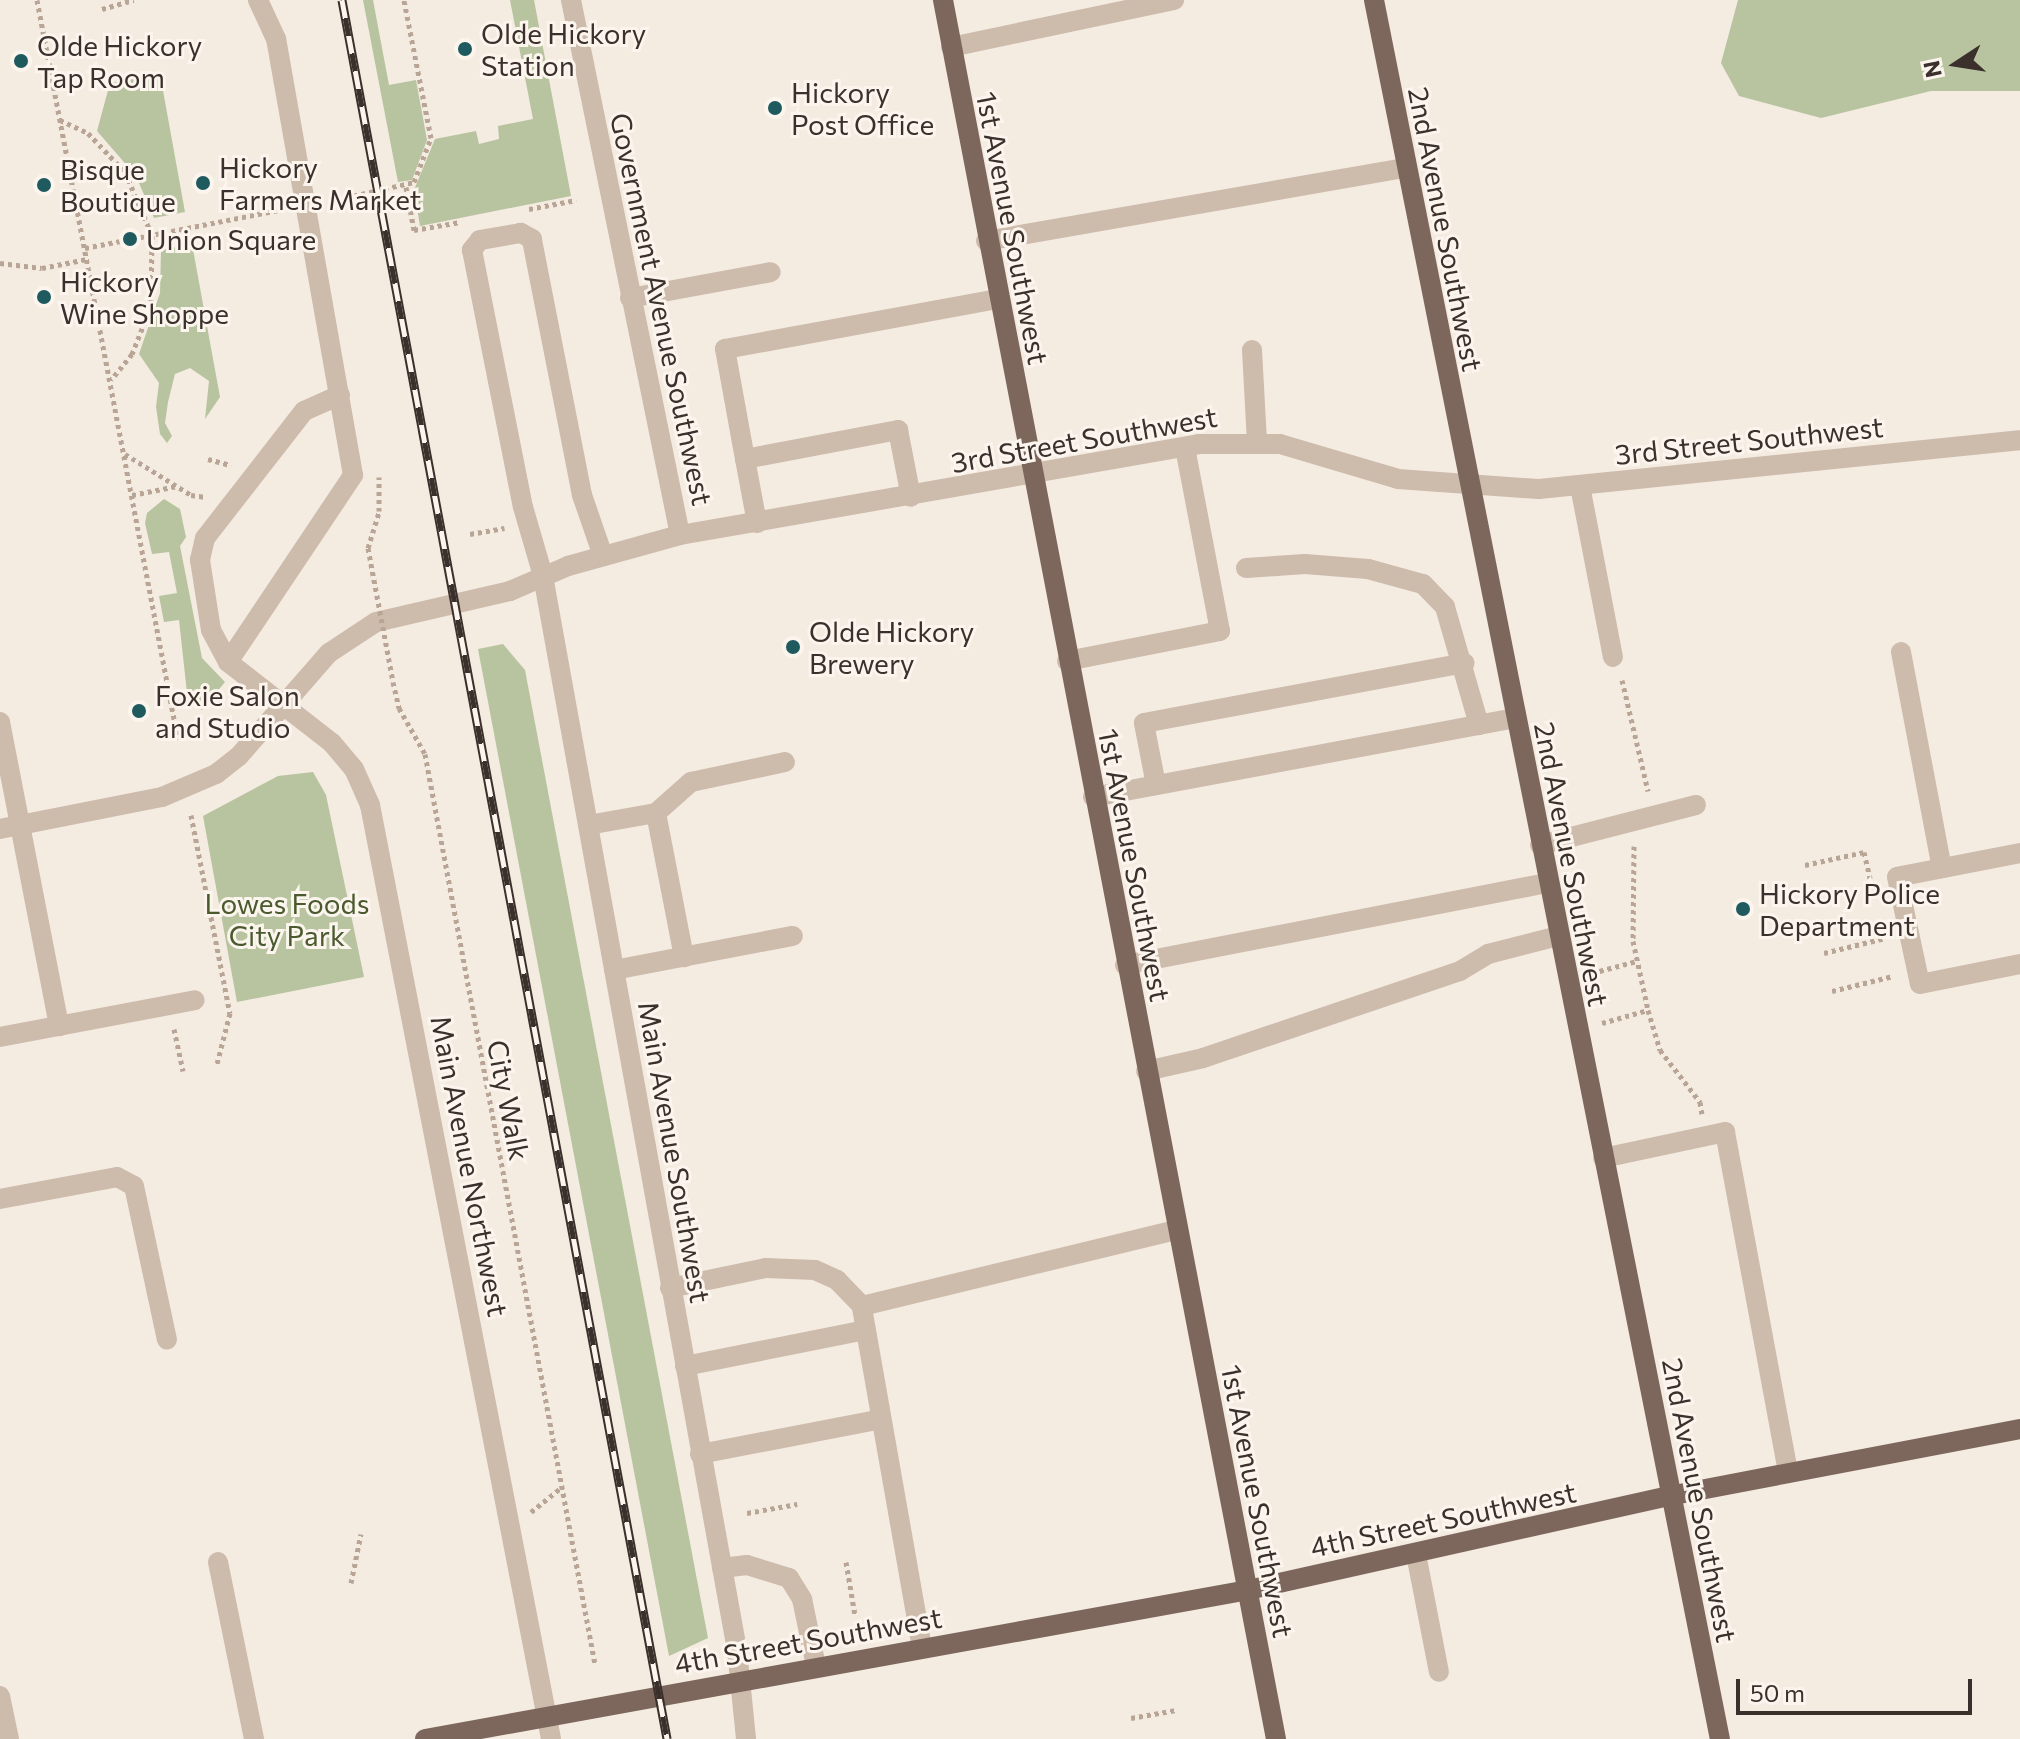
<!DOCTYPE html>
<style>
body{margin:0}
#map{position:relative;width:2020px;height:1739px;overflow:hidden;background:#f4ebe1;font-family:Commissioner,sans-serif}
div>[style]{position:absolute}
.green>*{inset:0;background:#b8c4a0}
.path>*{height:5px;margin-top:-2.5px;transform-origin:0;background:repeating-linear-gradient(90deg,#b9a596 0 4px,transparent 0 8px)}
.minor>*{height:20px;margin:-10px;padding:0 10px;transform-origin:10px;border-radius:10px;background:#cdbbac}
.major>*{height:20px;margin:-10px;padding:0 10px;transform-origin:10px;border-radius:10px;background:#7d675c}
.rail>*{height:9px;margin-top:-4.5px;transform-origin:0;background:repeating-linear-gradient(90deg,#fbf5ee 0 18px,#3b302b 0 36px);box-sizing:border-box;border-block:2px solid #3b302b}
.path-bridge>*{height:5px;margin-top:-2.5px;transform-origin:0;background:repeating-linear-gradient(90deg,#b9a596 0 4px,transparent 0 8px)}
.dots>*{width:22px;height:22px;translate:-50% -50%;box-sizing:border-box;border:4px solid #fbf5ee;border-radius:50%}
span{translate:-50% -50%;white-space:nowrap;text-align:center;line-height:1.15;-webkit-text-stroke:6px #fbf5ee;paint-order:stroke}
.poi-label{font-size:28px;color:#3b302b}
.left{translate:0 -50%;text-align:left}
.street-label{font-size:28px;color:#3b302b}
.park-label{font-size:28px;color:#4a5a2e}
.north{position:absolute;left:1916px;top:24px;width:80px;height:80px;-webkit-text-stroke:6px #fbf5ee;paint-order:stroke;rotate:258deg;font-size:22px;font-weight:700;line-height:32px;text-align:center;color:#3b302b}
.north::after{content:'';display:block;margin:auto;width:28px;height:36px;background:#3b302b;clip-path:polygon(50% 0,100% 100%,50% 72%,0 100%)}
.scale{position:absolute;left:1736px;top:1679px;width:236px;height:36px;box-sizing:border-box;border:4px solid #3b302b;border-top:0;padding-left:10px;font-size:24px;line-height:28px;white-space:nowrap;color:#3b302b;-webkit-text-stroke:6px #fbf5ee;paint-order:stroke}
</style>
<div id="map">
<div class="green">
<i style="clip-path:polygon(363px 0,373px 0,389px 85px,416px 80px,427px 140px,412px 180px,398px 182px)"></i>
<i style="clip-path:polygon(510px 0,534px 0,571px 196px,420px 226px,414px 190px,435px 139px,476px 131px,479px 144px,499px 139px,498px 126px,533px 119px)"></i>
<i style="clip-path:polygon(1738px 0,2020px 0,2020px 91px,1931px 91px,1821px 118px,1739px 96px,1721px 63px)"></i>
<i style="clip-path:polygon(160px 74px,185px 212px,154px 218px,136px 176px,97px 131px,110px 83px)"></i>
<i style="clip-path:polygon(192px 244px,220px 397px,205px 419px,209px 381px,190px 368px,175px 374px,168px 402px,165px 423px,172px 436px,167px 443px,160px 434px,156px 407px,159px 383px,139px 354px,160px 293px,161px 250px)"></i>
<i style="clip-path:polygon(164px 499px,180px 509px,186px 537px,180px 546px,202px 658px,225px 682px,202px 710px,188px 702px,179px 620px,164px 622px,159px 596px,177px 593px,169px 552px,152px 554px,145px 523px,147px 513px)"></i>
<i style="clip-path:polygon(503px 644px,525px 670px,708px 1638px,669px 1656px,478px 649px)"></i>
<i style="clip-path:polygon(313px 772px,326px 795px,364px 977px,237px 1002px,203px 816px,278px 776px)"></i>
</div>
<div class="path">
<i style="left:37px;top:0;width:753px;rotate:79.21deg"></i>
<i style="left:102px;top:9px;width:33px;rotate:-16deg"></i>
<i style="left:60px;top:120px;width:31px;rotate:25deg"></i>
<i style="left:88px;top:133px;width:54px;rotate:46.5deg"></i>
<i style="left:125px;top:172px;width:69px;rotate:66.8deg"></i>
<i style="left:152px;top:235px;width:71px;rotate:90.8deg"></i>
<i style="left:151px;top:306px;width:52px;rotate:111.6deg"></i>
<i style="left:132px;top:354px;width:33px;rotate:129deg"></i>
<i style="left:406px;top:187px;width:44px;rotate:79.5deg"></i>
<i style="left:414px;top:230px;width:47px;rotate:-9.9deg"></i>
<i style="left:330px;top:201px;width:86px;rotate:-12.7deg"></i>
<i style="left:414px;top:182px;width:47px;rotate:-68.9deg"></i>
<i style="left:431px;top:138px;width:141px;rotate:-101.1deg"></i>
<i style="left:529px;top:209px;width:48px;rotate:-10.8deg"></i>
<i style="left:85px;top:248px;width:202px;rotate:-11.1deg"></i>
<i style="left:0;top:263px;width:42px;rotate:6.8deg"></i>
<i style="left:42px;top:268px;width:46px;rotate:-11.3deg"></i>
<i style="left:125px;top:454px;width:78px;rotate:31.8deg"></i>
<i style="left:191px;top:495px;width:15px;rotate:8deg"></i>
<i style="left:208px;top:459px;width:24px;rotate:15deg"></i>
<i style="left:132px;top:495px;width:46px;rotate:-11.3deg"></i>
<i style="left:470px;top:534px;width:35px;rotate:-10deg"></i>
<i style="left:368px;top:548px;width:39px;rotate:-73deg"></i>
<i style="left:379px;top:511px;width:34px;rotate:-90deg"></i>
<i style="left:1622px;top:680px;width:114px;rotate:76.8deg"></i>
<i style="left:393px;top:682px;width:27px;rotate:77deg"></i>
<i style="left:399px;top:708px;width:53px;rotate:60.5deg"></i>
<i style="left:425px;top:754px;width:926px;rotate:79.42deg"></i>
<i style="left:191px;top:815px;width:202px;rotate:78.9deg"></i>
<i style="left:230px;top:1013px;width:53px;rotate:104.3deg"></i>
<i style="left:1634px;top:846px;width:95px;rotate:90.6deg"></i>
<i style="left:1633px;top:941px;width:71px;rotate:77.7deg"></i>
<i style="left:1648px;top:1010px;width:42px;rotate:73.3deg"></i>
<i style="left:1660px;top:1050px;width:66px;rotate:52.4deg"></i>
<i style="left:1700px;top:1102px;width:12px;rotate:81deg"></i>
<i style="left:1805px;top:865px;width:60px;rotate:-12.4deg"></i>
<i style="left:1864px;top:852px;width:27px;rotate:77deg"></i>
<i style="left:1824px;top:953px;width:63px;rotate:-13.8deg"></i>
<i style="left:1592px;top:973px;width:47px;rotate:-14.9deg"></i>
<i style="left:1832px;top:991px;width:63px;rotate:-13.8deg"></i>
<i style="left:1602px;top:1023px;width:48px;rotate:-15.8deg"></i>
<i style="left:174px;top:1029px;width:43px;rotate:77.9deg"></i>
<i style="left:531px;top:1512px;width:38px;rotate:-39deg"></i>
<i style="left:747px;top:1513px;width:51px;rotate:-10.2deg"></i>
<i style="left:846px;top:1562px;width:54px;rotate:80.4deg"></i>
<i style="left:351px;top:1583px;width:50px;rotate:-78.5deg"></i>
<i style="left:1131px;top:1718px;width:46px;rotate:-10.1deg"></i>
</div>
<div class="minor">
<i style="left:571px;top:0;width:546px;rotate:78.48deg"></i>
<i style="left:951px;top:47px;width:228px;rotate:-11.9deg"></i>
<i style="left:986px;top:241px;width:426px;rotate:-9.9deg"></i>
<i style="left:630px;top:298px;width:143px;rotate:-10.4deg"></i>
<i style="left:1252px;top:350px;width:92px;rotate:86.9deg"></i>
<i style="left:340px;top:395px;width:39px;rotate:156deg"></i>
<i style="left:304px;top:411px;width:161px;rotate:127.9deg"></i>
<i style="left:205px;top:538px;width:23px;rotate:103deg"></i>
<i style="left:200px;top:560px;width:71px;rotate:81.1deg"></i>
<i style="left:211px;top:630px;width:36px;rotate:62deg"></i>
<i style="left:228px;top:662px;width:132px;rotate:37.9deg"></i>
<i style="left:332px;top:743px;width:34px;rotate:50deg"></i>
<i style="left:354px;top:769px;width:39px;rotate:66deg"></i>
<i style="left:370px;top:805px;width:951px;rotate:79.03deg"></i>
<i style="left:745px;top:459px;width:112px;rotate:-100.3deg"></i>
<i style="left:725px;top:349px;width:277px;rotate:-10.4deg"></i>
<i style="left:1580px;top:486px;width:174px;rotate:79.1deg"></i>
<i style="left:757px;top:523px;width:65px;rotate:-100.6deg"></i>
<i style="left:745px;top:459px;width:156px;rotate:-10.7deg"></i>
<i style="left:898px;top:430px;width:68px;rotate:79deg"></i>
<i style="left:603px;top:556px;width:65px;rotate:-109deg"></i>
<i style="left:582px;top:495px;width:261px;rotate:-101.1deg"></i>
<i style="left:532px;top:239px;width:13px;rotate:-151deg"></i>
<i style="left:521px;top:233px;width:42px;rotate:170.3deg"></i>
<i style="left:480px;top:240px;width:13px;rotate:129deg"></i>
<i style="left:472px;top:250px;width:262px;rotate:78.8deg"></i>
<i style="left:523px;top:507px;width:72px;rotate:73.8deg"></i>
<i style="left:543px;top:576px;width:1091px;rotate:79.76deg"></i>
<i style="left:737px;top:1650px;width:89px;rotate:84.2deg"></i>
<i style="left:1246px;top:568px;width:59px;rotate:-3.9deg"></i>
<i style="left:1305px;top:564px;width:63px;rotate:4.5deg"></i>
<i style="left:1368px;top:569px;width:57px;rotate:15.3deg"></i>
<i style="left:1423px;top:584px;width:32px;rotate:46deg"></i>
<i style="left:1445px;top:607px;width:123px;rotate:73.9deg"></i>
<i style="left:1901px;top:652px;width:220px;rotate:79.3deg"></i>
<i style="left:1067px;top:661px;width:156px;rotate:-11.1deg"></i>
<i style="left:1220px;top:631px;width:187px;rotate:-100.8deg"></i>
<i style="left:228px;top:662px;width:225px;rotate:-56.2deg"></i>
<i style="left:353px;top:475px;width:443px;rotate:-100deg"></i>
<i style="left:276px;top:39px;width:43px;rotate:-114.8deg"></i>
<i style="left:0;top:722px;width:310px;rotate:79deg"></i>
<i style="left:1156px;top:785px;width:63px;rotate:-101deg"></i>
<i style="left:1144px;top:723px;width:326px;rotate:-10.6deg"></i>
<i style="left:1093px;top:797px;width:429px;rotate:-10.6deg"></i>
<i style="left:656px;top:813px;width:147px;rotate:79deg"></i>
<i style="left:588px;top:825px;width:69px;rotate:-10deg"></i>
<i style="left:656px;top:813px;width:47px;rotate:-41.5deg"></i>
<i style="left:691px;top:782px;width:96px;rotate:-12deg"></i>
<i style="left:0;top:829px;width:165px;rotate:-11.2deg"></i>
<i style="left:162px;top:797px;width:59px;rotate:-23.1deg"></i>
<i style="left:216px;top:774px;width:29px;rotate:-38deg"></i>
<i style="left:239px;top:756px;width:137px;rotate:-48.9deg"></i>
<i style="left:329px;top:653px;width:56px;rotate:-33.4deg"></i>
<i style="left:376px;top:622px;width:138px;rotate:-13deg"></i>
<i style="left:510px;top:591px;width:63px;rotate:-23.3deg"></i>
<i style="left:568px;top:566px;width:116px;rotate:-15.5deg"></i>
<i style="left:680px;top:535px;width:527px;rotate:-9.94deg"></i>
<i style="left:1199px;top:444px;width:81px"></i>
<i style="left:1280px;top:444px;width:123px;rotate:16.5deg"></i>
<i style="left:1398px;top:479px;width:141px;rotate:4.1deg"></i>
<i style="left:1539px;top:489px;width:483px;rotate:-5.8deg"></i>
<i style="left:1540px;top:845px;width:161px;rotate:-14.4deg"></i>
<i style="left:2020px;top:853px;width:125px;rotate:169deg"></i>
<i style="left:1897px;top:877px;width:109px;rotate:77.9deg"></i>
<i style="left:1920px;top:984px;width:102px;rotate:-11.3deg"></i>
<i style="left:1125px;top:965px;width:431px;rotate:-11deg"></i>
<i style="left:614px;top:970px;width:182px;rotate:-10.8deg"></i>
<i style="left:0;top:1037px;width:198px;rotate:-10.7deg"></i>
<i style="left:1146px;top:1071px;width:58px;rotate:-12.8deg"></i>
<i style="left:1203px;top:1058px;width:271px;rotate:-18.7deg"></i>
<i style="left:1460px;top:971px;width:33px;rotate:-31deg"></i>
<i style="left:1488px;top:954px;width:72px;rotate:-14.4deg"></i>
<i style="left:1603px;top:1158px;width:125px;rotate:-12deg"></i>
<i style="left:1725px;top:1132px;width:347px;rotate:79.5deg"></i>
<i style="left:0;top:1199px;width:119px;rotate:-10.6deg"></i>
<i style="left:117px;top:1177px;width:19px;rotate:28deg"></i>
<i style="left:134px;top:1186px;width:157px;rotate:77.9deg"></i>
<i style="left:670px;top:1288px;width:98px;rotate:-11.8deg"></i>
<i style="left:766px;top:1268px;width:49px;rotate:2.3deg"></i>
<i style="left:815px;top:1270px;width:24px;rotate:24deg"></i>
<i style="left:837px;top:1280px;width:36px;rotate:46deg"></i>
<i style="left:685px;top:1366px;width:184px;rotate:-11.3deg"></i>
<i style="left:700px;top:1454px;width:184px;rotate:-10.9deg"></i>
<i style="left:1416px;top:1554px;width:120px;rotate:79deg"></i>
<i style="left:218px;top:1562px;width:181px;rotate:78.5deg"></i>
<i style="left:722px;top:1568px;width:25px;rotate:-7deg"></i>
<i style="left:747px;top:1565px;width:44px;rotate:17.2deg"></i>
<i style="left:789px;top:1578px;width:25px;rotate:58deg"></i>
<i style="left:802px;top:1599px;width:68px;rotate:78.2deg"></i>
<i style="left:922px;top:1648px;width:347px;rotate:-100deg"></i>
<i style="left:862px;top:1306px;width:323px;rotate:-13.6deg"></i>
<i style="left:0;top:1696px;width:44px;rotate:78.2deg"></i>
</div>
<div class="major">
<i style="left:943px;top:0;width:1771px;rotate:79.16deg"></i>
<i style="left:1374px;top:0;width:1773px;rotate:78.75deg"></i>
<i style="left:425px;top:1739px;width:836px;rotate:-10.26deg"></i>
<i style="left:1248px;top:1590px;width:436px;rotate:-12.6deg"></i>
<i style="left:1674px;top:1495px;width:352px;rotate:-10.8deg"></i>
</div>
<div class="rail">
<i style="left:342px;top:0;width:1769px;rotate:79.41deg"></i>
</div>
<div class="path-bridge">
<i style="left:368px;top:548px;width:136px;rotate:79.4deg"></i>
</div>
<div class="dots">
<i style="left:465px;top:49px;background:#1f5a5e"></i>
<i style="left:21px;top:61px;background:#1f5a5e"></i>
<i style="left:775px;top:108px;background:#1f5a5e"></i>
<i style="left:203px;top:183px;background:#1f5a5e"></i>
<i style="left:44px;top:185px;background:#1f5a5e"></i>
<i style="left:130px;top:239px;background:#1f5a5e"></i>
<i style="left:44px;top:297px;background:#1f5a5e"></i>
<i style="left:793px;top:647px;background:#1f5a5e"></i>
<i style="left:139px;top:711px;background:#1f5a5e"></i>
<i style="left:1743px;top:909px;background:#1f5a5e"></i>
</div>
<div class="poi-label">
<span class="left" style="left:481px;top:49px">Olde Hickory<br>Station</span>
<span class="left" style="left:37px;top:61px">Olde Hickory<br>Tap Room</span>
<span class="left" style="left:791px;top:108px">Hickory<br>Post Office</span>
<span class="left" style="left:219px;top:183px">Hickory<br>Farmers Market</span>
<span class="left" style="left:60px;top:185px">Bisque<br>Boutique</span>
<span class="left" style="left:146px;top:239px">Union Square</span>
<span class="left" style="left:60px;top:297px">Hickory<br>Wine Shoppe</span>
<span class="left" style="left:809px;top:647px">Olde Hickory<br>Brewery</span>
<span class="left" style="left:155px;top:711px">Foxie Salon<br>and Studio</span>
<span class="left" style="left:1759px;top:909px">Hickory Police<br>Department</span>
</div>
<div class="street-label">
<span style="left:1013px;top:228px;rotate:79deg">1st Avenue Southwest</span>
<span style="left:1446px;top:229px;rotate:79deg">2nd Avenue Southwest</span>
<span style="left:662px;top:309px;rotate:78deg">Government Avenue Southwest</span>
<span style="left:1084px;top:439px;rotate:-10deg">3rd Street Southwest</span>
<span style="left:1749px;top:440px;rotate:-6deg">3rd Street Southwest</span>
<span style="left:1572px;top:864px;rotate:79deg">2nd Avenue Southwest</span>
<span style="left:1135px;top:865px;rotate:79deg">1st Avenue Southwest</span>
<span style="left:509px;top:1100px;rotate:79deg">City Walk</span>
<span style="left:675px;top:1152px;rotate:80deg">Main Avenue Southwest</span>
<span style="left:470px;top:1166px;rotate:79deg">Main Avenue Northwest</span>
<span style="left:1700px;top:1500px;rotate:79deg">2nd Avenue Southwest</span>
<span style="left:1258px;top:1501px;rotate:79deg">1st Avenue Southwest</span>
<span style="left:1443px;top:1519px;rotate:-12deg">4th Street Southwest</span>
<span style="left:808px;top:1640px;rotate:-10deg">4th Street Southwest</span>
</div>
<div class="park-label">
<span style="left:287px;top:919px">Lowes Foods<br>City Park</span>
</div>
<div class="north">N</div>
<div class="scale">50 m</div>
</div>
